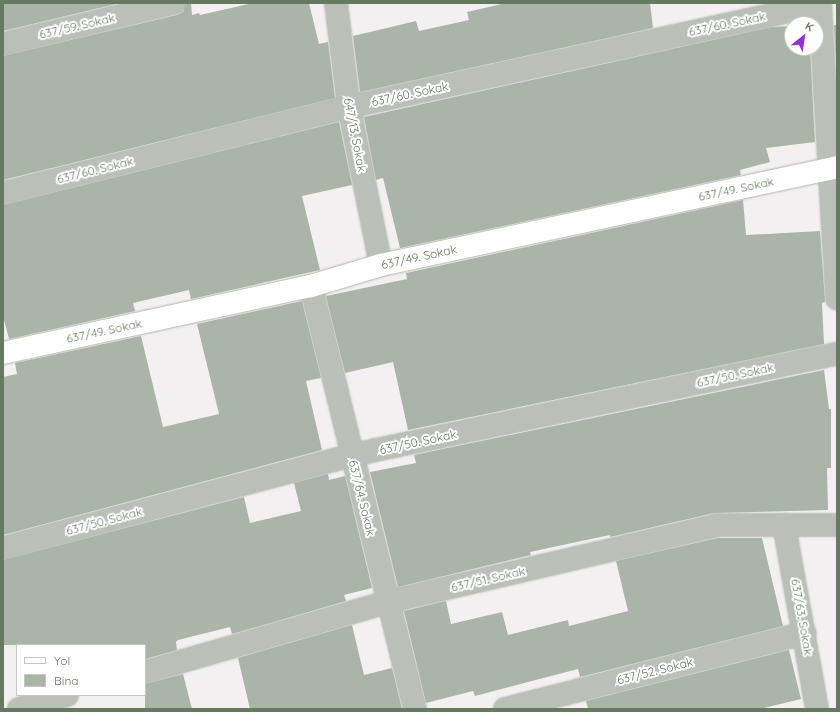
<!DOCTYPE html>
<style>
body{margin:0}
#map{position:relative;width:840px;height:712px;overflow:hidden;background:#f4f0f2;font-family:Quicksand,sans-serif}
div>[style]{position:absolute}
.building>*{inset:0;background:#abb4a9}
.roads{filter:drop-shadow(0 0 1px #adb5ab) drop-shadow(0 0 1px #adb5ab)}
.street>*{height:22px;margin:-11px;padding:0 11px;transform-origin:11px;border-radius:11px;background:#bac0b8}
.secondary>*{height:22px;margin:-11px;padding:0 11px;transform-origin:11px;border-radius:11px;background:#fff}
span{translate:-50% -50%;white-space:nowrap;text-align:center;line-height:1.15;-webkit-text-stroke:4px #fff;paint-order:stroke}
.street-label{font-size:12px;color:#667961}
.frame{position:absolute;inset:0;border:4px solid #667961;pointer-events:none}
.legend{position:absolute;left:16px;top:644px;width:130px;height:52px;box-sizing:border-box;background:#fff;border:1px solid #c2c9c0;margin:0;padding:5px 7px;list-style:none;font-size:12px;color:#667961}
.legend li{display:flex;align-items:center;gap:8px;height:20px}
.legend b{width:20px;border:1px solid #c2c9c0}
.north{position:absolute;left:784px;top:16px;width:40px;height:40px;box-sizing:border-box;background:#fff;border:1px solid #c2c9c0;border-radius:50%;rotate:30deg;font-size:11px;font-weight:700;line-height:16px;text-align:center;color:#667961}
.north::after{content:'';display:block;margin:auto;width:14px;height:18px;background:#9330d3;clip-path:polygon(50% 0,100% 100%,50% 72%,0 100%)}
</style>
<div id="map">
<div class="building">
<i style="clip-path:polygon(3px 3px,120px 3px,3px 31px)"></i>
<i style="clip-path:polygon(186px 3px,191px 3px,192px 15px,199px 13px,200px 15px,253px 3px,309px 3px,319px 44px,328px 42px,335px 98px,3px 180px,3px 56px,177px 15px,183px 12px)"></i>
<i style="clip-path:polygon(506px 3px,650px 3px,653px 28px,360px 92px,353px 36px,416px 21px,419px 31px,469px 20px,467px 12px)"></i>
<i style="clip-path:polygon(834px 25px,837px 25px,837px 81px)"></i>
<i style="clip-path:polygon(792px 26px,792px 48px,810px 48px,815px 142px,766px 148px,770px 162px,740px 170px,741px 175px,400px 248px,383px 178px,376px 180px,364px 117px,772px 27px)"></i>
<i style="clip-path:polygon(339px 122px,352px 185px,302px 196px,320px 270px,191px 299px,189px 290px,133px 303px,135px 311px,9px 339px,3px 316px,3px 205px)"></i>
<i style="clip-path:polygon(743px 200px,746px 235px,820px 231px,825px 302px,822px 303px,824px 344px,408px 430px,393px 362px,345px 373px,326px 296px,407px 279px,406px 273px)"></i>
<i style="clip-path:polygon(302px 301px,321px 378px,306px 381px,322px 450px,3px 535px,3px 377px,17px 374px,15px 363px,141px 336px,163px 427px,219px 414px,197px 324px)"></i>
<i style="clip-path:polygon(824px 370px,829px 409px,831px 409px,831px 468px,827px 468px,828px 510px,714px 513px,610px 537px,610px 535px,530px 552px,531px 555px,398px 587px,370px 472px,416px 463px,414px 455px)"></i>
<i style="clip-path:polygon(328px 474px,329px 480px,345px 476px,372px 588px,344px 595px,346px 601px,232px 634px,230px 627px,178px 640px,176px 642px,177px 650px,145px 659px,145px 645px,3px 645px,3px 560px,244px 497px,250px 523px,301px 511px,294px 483px)"></i>
<i style="clip-path:polygon(718px 538px,762px 538px,783px 626px,580px 677px,578px 669px,475px 696px,473px 691px,426px 703px,404px 611px,446px 601px,451px 624px,502px 612px,508px 635px,568px 620px,569px 626px,628px 611px,616px 561px)"></i>
<i style="clip-path:polygon(352px 625px,364px 675px,392px 668px,402px 709px,250px 709px,238px 658px)"></i>
<i style="clip-path:polygon(789px 650px,801px 699px,760px 709px,588px 709px,586px 701px)"></i>
<i style="clip-path:polygon(183px 674px,192px 709px,145px 709px,145px 684px)"></i>
</div>
<div class="roads">
<div class="street">
<i style="left:336px;top:3px;width:105px;rotate:82.9deg"></i>
<i style="left:349px;top:107px;width:161px;rotate:78.6deg"></i>
<i style="left:820px;top:3px;width:296px;rotate:86.7deg"></i>
<i style="left:3px;top:44px;width:176px;rotate:-13.5deg"></i>
<i style="left:3px;top:193px;width:357px;rotate:-14deg"></i>
<i style="left:349px;top:107px;width:482px;rotate:-12.3deg"></i>
<i style="left:311px;top:286px;width:436px;rotate:76.2deg"></i>
<i style="left:784px;top:525px;width:187px;rotate:79.8deg"></i>
<i style="left:3px;top:548px;width:361px;rotate:-14.9deg"></i>
<i style="left:352px;top:455px;width:495px;rotate:-11.8deg"></i>
<i style="left:145px;top:672px;width:252px;rotate:-16.1deg"></i>
<i style="left:387px;top:602px;width:339px;rotate:-13.1deg"></i>
<i style="left:717px;top:525px;width:120px"></i>
<i style="left:19px;top:709px;width:50px;rotate:-16.3deg"></i>
<i style="left:505px;top:709px;width:309px;rotate:-14.2deg"></i>
</div>
<div class="secondary">
<i style="left:3px;top:353px;width:315px;rotate:-12.3deg"></i>
<i style="left:311px;top:286px;width:73px;rotate:-16.7deg"></i>
<i style="left:381px;top:265px;width:466px;rotate:-12.1deg"></i>
</div>
</div>
<div class="street-label">
<span style="left:727px;top:24px;rotate:-12deg">637/60. Sokak</span>
<span style="left:77px;top:26px;rotate:-13deg">637/59. Sokak</span>
<span style="left:410px;top:94px;rotate:-12deg">637/60. Sokak</span>
<span style="left:355px;top:135px;rotate:79deg">647/13. Sokak</span>
<span style="left:95px;top:170px;rotate:-14deg">637/60. Sokak</span>
<span style="left:736px;top:189px;rotate:-12deg">637/49. Sokak</span>
<span style="left:419px;top:257px;rotate:-12deg">637/49. Sokak</span>
<span style="left:104px;top:331px;rotate:-12deg">637/49. Sokak</span>
<span style="left:735px;top:375px;rotate:-12deg">637/50. Sokak</span>
<span style="left:418px;top:442px;rotate:-12deg">637/50. Sokak</span>
<span style="left:362px;top:498px;rotate:76deg">637/64. Sokak</span>
<span style="left:104px;top:521px;rotate:-15deg">637/50. Sokak</span>
<span style="left:488px;top:579px;rotate:-13deg">637/51. Sokak</span>
<span style="left:802px;top:617px;rotate:80deg">637/63. Sokak</span>
<span style="left:655px;top:671px;rotate:-14deg">637/52. Sokak</span>
</div>
<div class="frame"></div>
<ul class="legend">
<li><b style="height:5px;background:#fff"></b>Yol</li>
<li><b style="height:11px;background:#abb4a9"></b>Bina</li>
</ul>
<div class="north">K</div>
</div>
